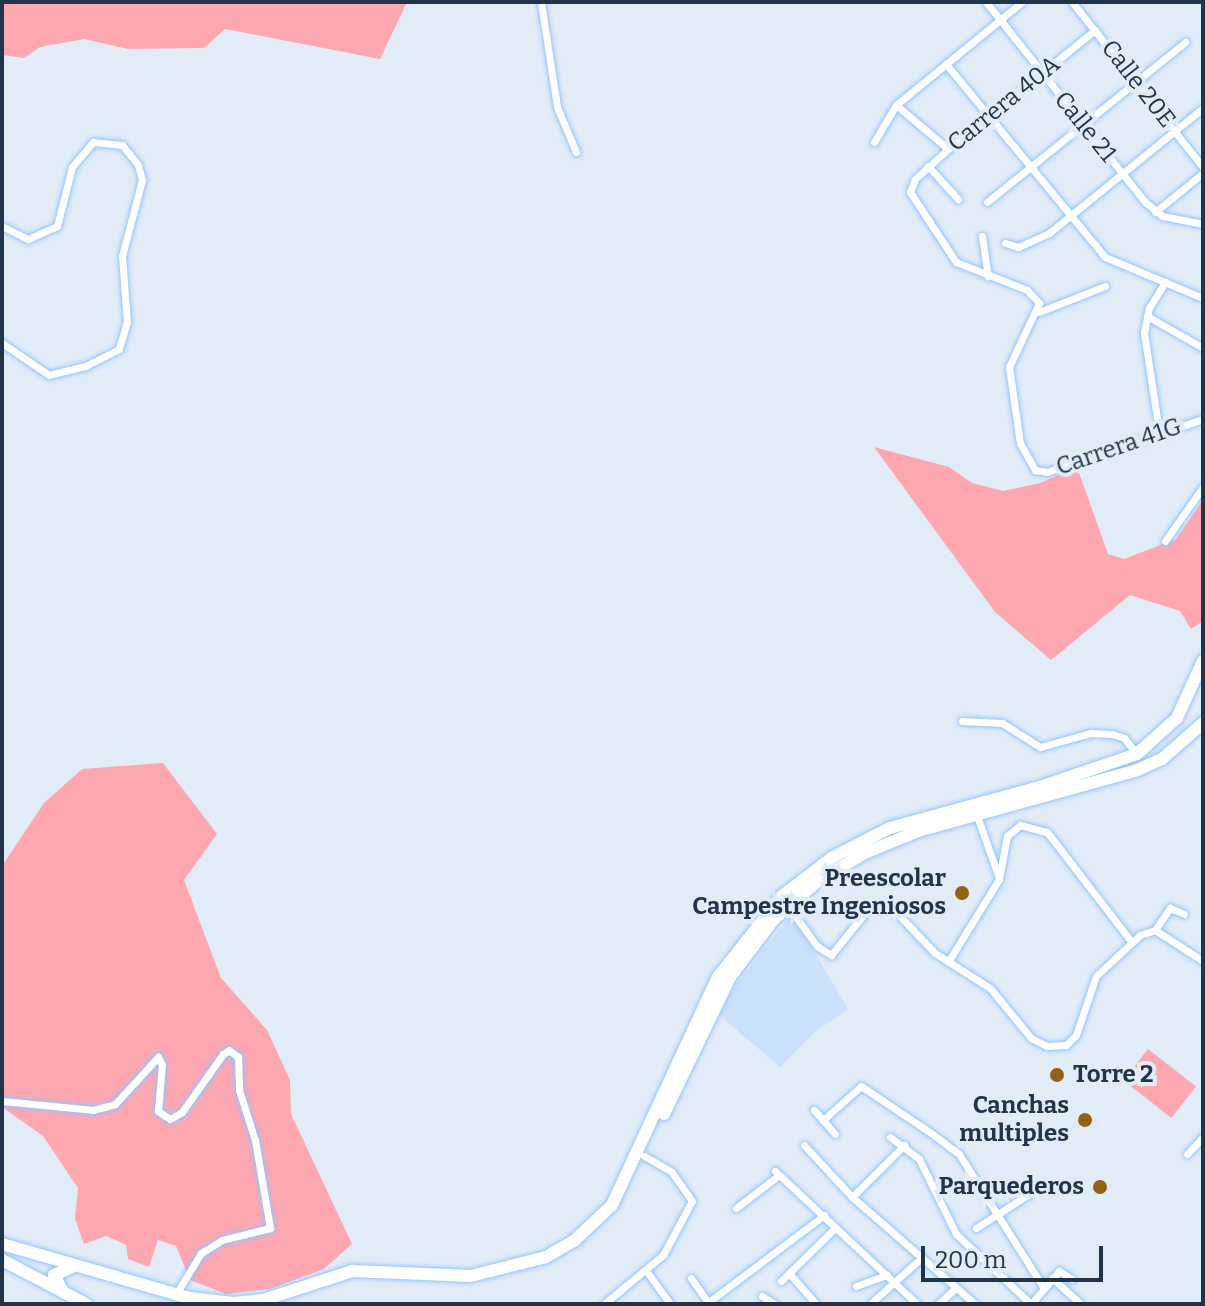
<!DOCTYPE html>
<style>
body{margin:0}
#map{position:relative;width:1205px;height:1306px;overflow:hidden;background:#e2ecf7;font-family:Bitter,serif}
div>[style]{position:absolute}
.built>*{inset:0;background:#cbe0fa}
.green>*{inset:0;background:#fda7b1;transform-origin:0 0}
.roads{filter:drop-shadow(0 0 2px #94c5fd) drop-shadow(0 0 2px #94c5fd)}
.street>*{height:7px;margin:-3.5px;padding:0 3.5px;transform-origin:3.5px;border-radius:3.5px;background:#fff}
.highway>*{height:12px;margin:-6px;padding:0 6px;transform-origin:6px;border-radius:6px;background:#fff}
.dots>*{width:22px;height:22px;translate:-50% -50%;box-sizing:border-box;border:4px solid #e2ecf7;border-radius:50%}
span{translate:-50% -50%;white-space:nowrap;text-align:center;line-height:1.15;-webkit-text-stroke:8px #e2ecf7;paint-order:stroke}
.street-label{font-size:24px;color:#20344a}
.poi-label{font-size:24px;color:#20344a;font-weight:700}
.right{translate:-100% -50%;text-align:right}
.left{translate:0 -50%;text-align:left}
.frame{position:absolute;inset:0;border:4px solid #20344a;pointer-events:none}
.scale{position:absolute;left:921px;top:1246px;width:182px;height:36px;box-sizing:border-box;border:4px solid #20344a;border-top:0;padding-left:10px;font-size:24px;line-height:28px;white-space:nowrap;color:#20344a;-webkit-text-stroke:6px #e2ecf7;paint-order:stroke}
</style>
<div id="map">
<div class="built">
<i style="clip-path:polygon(792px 914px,848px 1009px,815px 1032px,780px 1067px,719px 1015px,737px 983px)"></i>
</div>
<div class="green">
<i style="clip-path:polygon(2px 2px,407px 2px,380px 59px,225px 29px,204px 48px,128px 49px,84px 39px,40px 47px,24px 58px,2px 55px)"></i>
<i style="clip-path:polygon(874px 447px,949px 467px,972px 483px,1003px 491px,1040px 483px,1077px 467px,1108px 554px,1124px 559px,1176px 539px,1203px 500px,1203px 621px,1191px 629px,1180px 611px,1130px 595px,1051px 660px,995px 612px)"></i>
<i style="clip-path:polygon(163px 763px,217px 834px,184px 880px,221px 978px,267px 1030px,290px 1080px,291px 1114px,352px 1244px,324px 1269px,270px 1289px,226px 1294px,190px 1280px,176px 1246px,158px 1240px,149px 1267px,128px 1259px,126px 1245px,106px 1236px,84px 1244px,75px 1219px,78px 1188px,43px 1136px,2px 1107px,2px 866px,44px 803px,82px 769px)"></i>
<i style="left:1148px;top:1049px;width:61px;height:40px;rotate:38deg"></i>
</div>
<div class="roads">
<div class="street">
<i style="left:541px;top:2px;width:106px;rotate:81.3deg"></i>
<i style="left:557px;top:107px;width:49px;rotate:67.1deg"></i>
<i style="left:986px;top:2px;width:256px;rotate:51.5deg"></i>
<i style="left:1145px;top:202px;width:22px;rotate:39deg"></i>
<i style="left:1162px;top:216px;width:42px;rotate:11deg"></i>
<i style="left:1072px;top:2px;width:211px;rotate:51.6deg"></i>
<i style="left:1095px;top:30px;width:189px;rotate:141deg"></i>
<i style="left:948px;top:149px;width:45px;rotate:137.7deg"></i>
<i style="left:915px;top:179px;width:14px;rotate:111deg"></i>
<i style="left:910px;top:192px;width:84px;rotate:56.7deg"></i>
<i style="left:956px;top:262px;width:76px;rotate:21.5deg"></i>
<i style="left:1027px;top:290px;width:18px;rotate:47deg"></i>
<i style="left:1039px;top:303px;width:71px;rotate:115.1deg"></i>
<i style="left:1009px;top:367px;width:77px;rotate:81.8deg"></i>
<i style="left:1020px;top:443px;width:31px;rotate:61deg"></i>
<i style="left:1035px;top:470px;width:12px;rotate:9deg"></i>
<i style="left:1047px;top:472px;width:165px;rotate:-18.8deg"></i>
<i style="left:946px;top:64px;width:250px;rotate:50.5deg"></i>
<i style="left:1105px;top:257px;width:106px;rotate:22.7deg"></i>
<i style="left:896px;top:105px;width:68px;rotate:40.2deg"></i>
<i style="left:874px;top:142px;width:43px;rotate:-59.3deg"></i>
<i style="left:896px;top:105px;width:163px;rotate:-39.3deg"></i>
<i style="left:928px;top:166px;width:45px;rotate:47.7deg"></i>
<i style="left:987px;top:202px;width:255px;rotate:-38.9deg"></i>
<i style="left:1155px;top:212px;width:62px;rotate:-39.1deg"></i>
<i style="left:2px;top:226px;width:29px;rotate:27deg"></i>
<i style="left:28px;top:239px;width:32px;rotate:-24deg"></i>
<i style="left:57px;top:226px;width:61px;rotate:-75.7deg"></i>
<i style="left:72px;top:167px;width:33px;rotate:-50deg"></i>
<i style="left:93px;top:142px;width:29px;rotate:6deg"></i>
<i style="left:122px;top:145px;width:26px;rotate:51deg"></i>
<i style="left:138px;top:165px;width:16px;rotate:75deg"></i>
<i style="left:142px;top:180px;width:79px;rotate:104.7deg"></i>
<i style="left:122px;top:256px;width:66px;rotate:85.7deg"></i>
<i style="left:127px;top:322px;width:28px;rotate:107deg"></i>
<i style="left:119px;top:349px;width:38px;rotate:153deg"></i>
<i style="left:85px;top:366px;width:37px;rotate:166deg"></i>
<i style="left:49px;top:375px;width:57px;rotate:-145.8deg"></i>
<i style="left:982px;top:236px;width:41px;rotate:81.7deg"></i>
<i style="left:1005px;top:243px;width:14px;rotate:17deg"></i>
<i style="left:1018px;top:247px;width:34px;rotate:-24deg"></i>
<i style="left:1049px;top:233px;width:198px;rotate:-39.1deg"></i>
<i style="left:1039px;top:312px;width:71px;rotate:-21.5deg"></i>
<i style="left:1147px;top:316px;width:64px;rotate:29.7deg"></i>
<i style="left:1159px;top:431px;width:99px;rotate:-98.7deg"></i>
<i style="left:1144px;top:333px;width:25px;rotate:-79deg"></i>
<i style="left:1149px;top:308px;width:31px;rotate:-58deg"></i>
<i style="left:1165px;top:541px;width:66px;rotate:-54.9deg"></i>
<i style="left:962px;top:721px;width:40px;rotate:2.9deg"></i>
<i style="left:1002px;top:723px;width:45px;rotate:32.3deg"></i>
<i style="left:1040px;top:747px;width:53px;rotate:-15.4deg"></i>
<i style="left:1091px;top:733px;width:21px;rotate:3deg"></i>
<i style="left:1112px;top:734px;width:13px;rotate:18deg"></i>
<i style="left:1124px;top:738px;width:21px;rotate:51deg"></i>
<i style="left:976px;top:813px;width:66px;rotate:70.5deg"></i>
<i style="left:788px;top:906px;width:49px;rotate:54.1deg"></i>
<i style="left:817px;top:946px;width:17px;rotate:33deg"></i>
<i style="left:831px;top:955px;width:53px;rotate:-51.2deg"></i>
<i style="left:864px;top:914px;width:19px;rotate:-25deg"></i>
<i style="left:881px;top:906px;width:14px;rotate:17deg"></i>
<i style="left:894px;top:910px;width:59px;rotate:46.4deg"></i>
<i style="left:935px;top:953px;width:65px;rotate:32.5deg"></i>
<i style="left:990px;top:988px;width:65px;rotate:50.6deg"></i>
<i style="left:1031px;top:1038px;width:18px;rotate:27deg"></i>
<i style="left:1047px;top:1046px;width:19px;rotate:-3deg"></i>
<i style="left:1066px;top:1045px;width:14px;rotate:-45deg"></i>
<i style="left:1076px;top:1035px;width:62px;rotate:-71.3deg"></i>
<i style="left:1096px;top:976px;width:60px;rotate:-43deg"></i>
<i style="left:1140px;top:935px;width:16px;rotate:-18deg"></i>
<i style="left:1155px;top:930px;width:57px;rotate:32.9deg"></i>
<i style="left:1155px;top:930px;width:27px;rotate:-56deg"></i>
<i style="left:1170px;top:908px;width:15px;rotate:23deg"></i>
<i style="left:948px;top:962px;width:97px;rotate:-58.4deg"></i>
<i style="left:999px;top:879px;width:44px;rotate:-79.5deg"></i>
<i style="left:1007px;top:836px;width:17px;rotate:-40deg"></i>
<i style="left:1020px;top:825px;width:28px;rotate:15deg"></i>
<i style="left:1047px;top:832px;width:138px;rotate:52.4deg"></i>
<i style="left:2px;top:1101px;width:91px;rotate:5.6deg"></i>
<i style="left:93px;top:1110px;width:23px;rotate:-15deg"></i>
<i style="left:115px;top:1104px;width:64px;rotate:-47.5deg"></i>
<i style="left:158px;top:1057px;width:9px;rotate:63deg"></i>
<i style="left:162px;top:1065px;width:46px;rotate:95deg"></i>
<i style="left:158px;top:1111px;width:14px;rotate:34deg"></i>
<i style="left:170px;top:1119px;width:14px;rotate:-30deg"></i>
<i style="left:182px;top:1112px;width:71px;rotate:-54.7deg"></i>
<i style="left:223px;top:1054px;width:7px;rotate:-34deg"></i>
<i style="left:229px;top:1050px;width:11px;rotate:38deg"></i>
<i style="left:238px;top:1057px;width:33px;rotate:88deg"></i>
<i style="left:239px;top:1090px;width:52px;rotate:72.3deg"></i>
<i style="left:255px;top:1140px;width:89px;rotate:80.3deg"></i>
<i style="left:270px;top:1228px;width:49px;rotate:166deg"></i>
<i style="left:222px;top:1240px;width:25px;rotate:148deg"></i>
<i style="left:201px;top:1253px;width:48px;rotate:121.4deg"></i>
<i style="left:814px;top:1110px;width:13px;rotate:48deg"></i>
<i style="left:835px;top:1134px;width:18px;rotate:-131deg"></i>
<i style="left:823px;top:1120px;width:51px;rotate:-41.8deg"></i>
<i style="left:861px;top:1086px;width:84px;rotate:33.9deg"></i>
<i style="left:931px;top:1133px;width:35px;rotate:37deg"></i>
<i style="left:959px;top:1154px;width:157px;rotate:57.7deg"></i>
<i style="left:890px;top:1137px;width:36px;rotate:37deg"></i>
<i style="left:919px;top:1159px;width:84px;rotate:63.7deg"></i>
<i style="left:956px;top:1234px;width:103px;rotate:43deg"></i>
<i style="left:804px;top:1145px;width:71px;rotate:47.3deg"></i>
<i style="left:852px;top:1197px;width:163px;rotate:41deg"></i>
<i style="left:1187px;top:1154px;width:23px;rotate:-47deg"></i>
<i style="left:775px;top:1171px;width:195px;rotate:43.1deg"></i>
<i style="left:852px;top:1197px;width:74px;rotate:-45deg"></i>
<i style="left:736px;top:1208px;width:54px;rotate:-37.5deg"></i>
<i style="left:976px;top:1228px;width:67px;rotate:-32.7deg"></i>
<i style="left:647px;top:1272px;width:39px;rotate:54deg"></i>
<i style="left:789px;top:1273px;width:41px;rotate:48.9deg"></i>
<i style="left:691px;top:1278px;width:32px;rotate:55deg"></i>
<i style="left:1052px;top:1278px;width:39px;rotate:42deg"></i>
<i style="left:781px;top:1281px;width:76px;rotate:-44.5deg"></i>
<i style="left:856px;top:1286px;width:33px;rotate:-20deg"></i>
<i style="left:762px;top:1296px;width:15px;rotate:32deg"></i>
<i style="left:604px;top:1304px;width:77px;rotate:-39.7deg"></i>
<i style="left:663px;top:1255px;width:61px;rotate:-61.8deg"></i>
<i style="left:692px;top:1201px;width:35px;rotate:-125deg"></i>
<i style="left:672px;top:1172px;width:32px;rotate:-150deg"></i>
<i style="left:706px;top:1304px;width:148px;rotate:-37deg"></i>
<i style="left:870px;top:1304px;width:69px;rotate:-42deg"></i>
<i style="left:938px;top:1304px;width:24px;rotate:-42deg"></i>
<i style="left:1031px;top:1304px;width:43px;rotate:-49.7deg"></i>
<i style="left:1059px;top:1271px;width:15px;rotate:32deg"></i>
</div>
<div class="highway">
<i style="left:664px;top:1114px;width:152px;rotate:-64.3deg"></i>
<i style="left:730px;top:977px;width:73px;rotate:-52.8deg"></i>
<i style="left:774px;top:919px;width:60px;rotate:-40.9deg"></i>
<i style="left:819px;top:880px;width:53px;rotate:-30.4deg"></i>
<i style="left:865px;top:853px;width:57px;rotate:-22.5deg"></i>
<i style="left:918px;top:831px;width:225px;rotate:-15.5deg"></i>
<i style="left:1135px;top:771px;width:30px;rotate:-24deg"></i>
<i style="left:1162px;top:759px;width:55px;rotate:-41.3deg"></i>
<i style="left:2px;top:1244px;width:195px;rotate:16.1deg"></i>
<i style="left:189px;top:1298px;width:45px;rotate:6.3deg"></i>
<i style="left:234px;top:1303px;width:29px;rotate:-6deg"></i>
<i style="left:263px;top:1300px;width:95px;rotate:-17.9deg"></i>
<i style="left:353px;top:1271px;width:118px;rotate:2.4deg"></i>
<i style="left:471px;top:1276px;width:77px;rotate:-14.2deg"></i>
<i style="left:546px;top:1257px;width:34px;rotate:-30deg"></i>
<i style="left:575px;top:1240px;width:51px;rotate:-43.4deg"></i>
<i style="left:612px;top:1205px;width:251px;rotate:-65.1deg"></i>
<i style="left:718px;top:977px;width:103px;rotate:-51.7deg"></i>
<i style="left:782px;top:896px;width:64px;rotate:-37.4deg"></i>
<i style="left:833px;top:857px;width:64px;rotate:-27deg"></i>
<i style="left:890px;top:828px;width:156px;rotate:-15.3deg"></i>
<i style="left:1040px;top:787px;width:102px;rotate:-18.8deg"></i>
<i style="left:1137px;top:754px;width:54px;rotate:-42deg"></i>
<i style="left:1177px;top:718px;width:63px;rotate:-65.5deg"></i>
<i style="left:2px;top:1260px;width:95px;rotate:27.6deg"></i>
<i style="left:63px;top:1292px;width:19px;rotate:-118deg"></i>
<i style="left:54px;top:1275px;width:20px;rotate:-24deg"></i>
</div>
</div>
<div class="dots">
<i style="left:962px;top:893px;background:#946214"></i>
<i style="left:1057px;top:1075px;background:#946214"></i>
<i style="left:1085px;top:1120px;background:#946214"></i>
<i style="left:1100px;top:1187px;background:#946214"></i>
</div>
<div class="street-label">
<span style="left:1138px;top:84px;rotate:52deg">Calle 20E</span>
<span style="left:1004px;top:104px;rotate:-39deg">Carrera 40A</span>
<span style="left:1085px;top:127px;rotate:51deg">Calle 21</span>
<span style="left:1119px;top:447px;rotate:-19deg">Carrera 41G</span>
</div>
<div class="poi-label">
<span class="right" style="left:946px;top:893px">Preescolar<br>Campestre Ingeniosos</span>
<span class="left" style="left:1073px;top:1075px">Torre 2</span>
<span class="right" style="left:1069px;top:1120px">Canchas<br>multiples</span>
<span class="right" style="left:1084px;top:1187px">Parquederos</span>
</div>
<div class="frame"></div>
<div class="scale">200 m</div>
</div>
